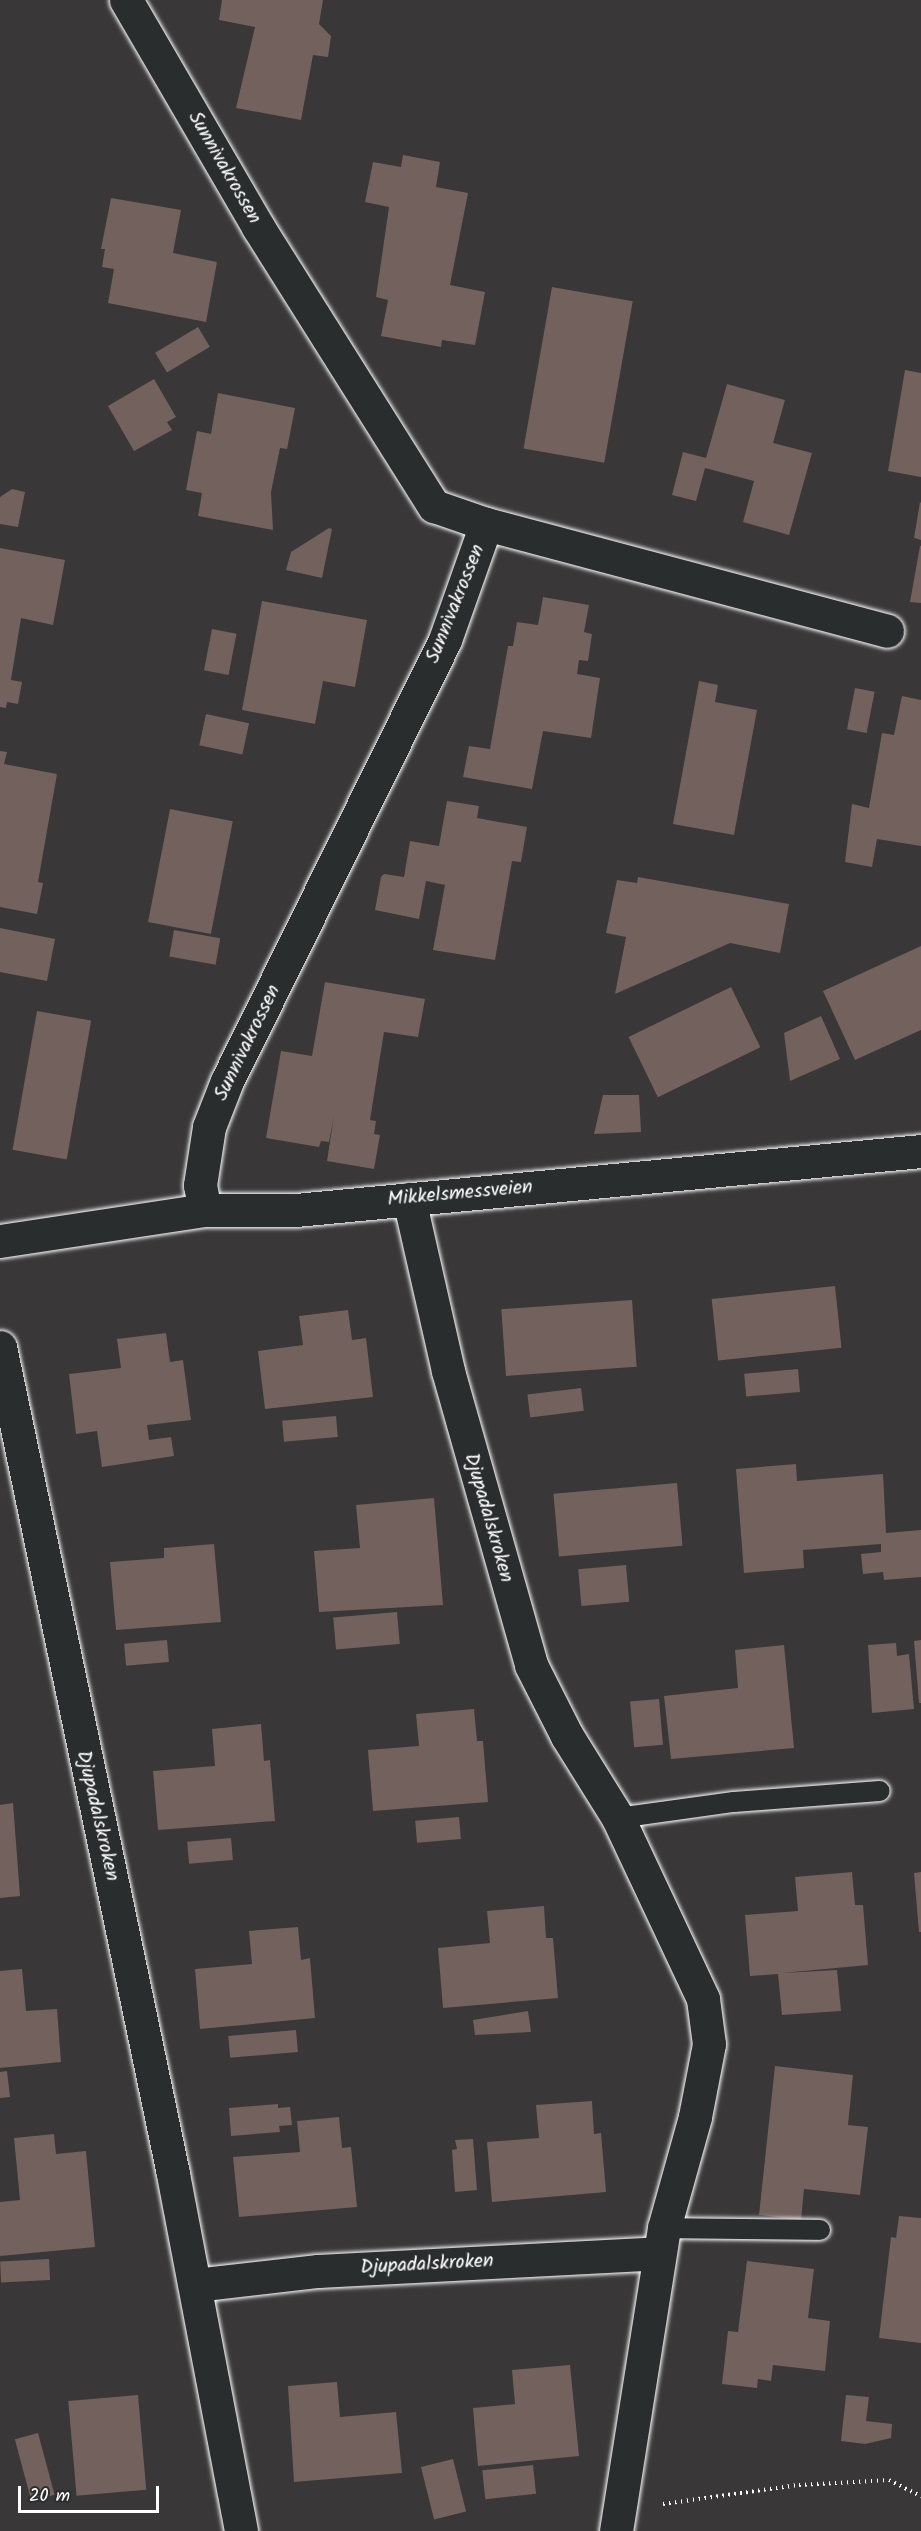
<!DOCTYPE html>
<style>
body{margin:0}
#map{position:relative;width:921px;height:2531px;overflow:hidden;background:#393737;font-family:Kalam,sans-serif}
div>[style]{position:absolute}
.building>*{inset:0;background:#73615d;transform-origin:0 0}
.path>*{height:4px;margin-top:-2px;transform-origin:0;background:repeating-linear-gradient(90deg,#fff 0 1.5px,transparent 0 6px)}
.roads{filter:drop-shadow(0 0 2px #fff) drop-shadow(0 0 2px #fff)}
.lane>*{height:20px;margin:-10px;padding:0 10px;transform-origin:10px;border-radius:10px;background:#2a2d2e}
.street>*{height:33px;margin:-16.5px;padding:0 16.5px;transform-origin:16.5px;border-radius:16.5px;background:#2a2d2e}
span{translate:-50% -50%;white-space:nowrap;text-align:center;line-height:1.15;-webkit-text-stroke:4.5px #2a2d2e;paint-order:stroke}
.street-label{font-size:20px;color:#fff}
.scale{position:absolute;left:18px;top:2486px;width:141px;height:27px;box-sizing:border-box;border:3px solid #fff;border-top:0;padding-left:8px;font-size:18px;line-height:21px;white-space:nowrap;color:#fff;-webkit-text-stroke:4px #2a2d2e;paint-order:stroke}
</style>
<div id="map">
<div class="building">
<i style="clip-path:polygon(222px 0,323px 0,319px 24px,331px 36px,328px 57px,313px 55px,301px 120px,236px 108px,255px 27px,219px 20px)"></i>
<i style="clip-path:polygon(403px 155px,440px 162px,436px 187px,468px 193px,450px 285px,485px 292px,475px 345px,442px 340px,441px 347px,381px 336px,388px 300px,376px 297px,389px 207px,365px 202px,373px 162px,401px 167px)"></i>
<i style="clip-path:polygon(111px 198px,181px 210px,173px 253px,217px 262px,206px 322px,108px 303px,114px 269px,102px 267px,105px 249px,101px 249px)"></i>
<i style="left:552px;top:287px;width:82px;height:164px;rotate:10deg"></i>
<i style="left:198px;top:327px;width:23px;height:50px;rotate:59deg"></i>
<i style="clip-path:polygon(905px 370px,921px 373px,921px 477px,888px 471px)"></i>
<i style="clip-path:polygon(154px 379px,176px 417px,167px 422px,172px 430px,134px 451px,108px 406px)"></i>
<i style="clip-path:polygon(727px 384px,785px 400px,773px 443px,812px 453px,789px 535px,743px 522px,754px 481px,705px 468px,696px 501px,672px 495px,683px 452px,706px 458px)"></i>
<i style="clip-path:polygon(218px 393px,295px 408px,287px 449px,280px 448px,271px 492px,273px 530px,198px 516px,202px 493px,186px 490px,197px 431px,211px 434px)"></i>
<i style="clip-path:polygon(12px 489px,25px 492px,18px 527px,0 524px,0 497px)"></i>
<i style="clip-path:polygon(920px 502px,921px 503px,921px 540px,914px 538px)"></i>
<i style="clip-path:polygon(329px 528px,332px 529px,322px 578px,286px 570px,291px 552px)"></i>
<i style="clip-path:polygon(920px 546px,921px 546px,921px 603px,910px 602px)"></i>
<i style="clip-path:polygon(0 548px,65px 560px,53px 625px,21px 618px,11px 680px,22px 682px,18px 704px,7px 702px,6px 708px,0 707px)"></i>
<i style="clip-path:polygon(543px 597px,589px 605px,584px 632px,592px 634px,588px 661px,579px 660px,577px 674px,600px 678px,591px 738px,543px 731px,532px 789px,463px 777px,469px 746px,490px 749px,508px 646px,513px 646px,517px 622px,538px 625px)"></i>
<i style="clip-path:polygon(262px 601px,367px 620px,355px 687px,323px 681px,315px 724px,242px 710px)"></i>
<i style="left:212px;top:629px;width:25px;height:42px;rotate:11deg"></i>
<i style="clip-path:polygon(699px 681px,718px 685px,715px 702px,757px 710px,734px 835px,673px 824px)"></i>
<i style="left:855px;top:688px;width:20px;height:42px;rotate:11deg"></i>
<i style="clip-path:polygon(902px 696px,921px 700px,921px 846px,877px 839px,872px 867px,845px 862px,852px 804px,869px 808px,882px 733px,894px 735px)"></i>
<i style="left:206px;top:714px;width:44px;height:32px;rotate:12deg"></i>
<i style="clip-path:polygon(0 751px,7px 752px,4px 764px,57px 774px,38px 882px,43px 883px,37px 914px,0 907px)"></i>
<i style="clip-path:polygon(447px 801px,479px 806px,477px 818px,527px 827px,521px 862px,512px 861px,495px 960px,433px 950px,445px 885px,426px 881px,419px 919px,375px 910px,381px 877px,384px 874px,404px 877px,410px 841px,439px 846px)"></i>
<i style="left:170px;top:809px;width:64px;height:115px;rotate:11deg"></i>
<i style="clip-path:polygon(638px 877px,789px 904px,780px 953px,730px 943px,615px 994px,626px 937px,606px 933px,617px 880px,637px 883px)"></i>
<i style="clip-path:polygon(0 928px,55px 939px,47px 981px,0 972px)"></i>
<i style="left:174px;top:930px;width:47px;height:27px;rotate:10deg"></i>
<i style="clip-path:polygon(921px 946px,921px 1030px,855px 1060px,823px 991px)"></i>
<i style="clip-path:polygon(325px 982px,425px 999px,418px 1037px,384px 1032px,370px 1120px,376px 1121px,374px 1134px,380px 1135px,374px 1169px,327px 1161px,334px 1116px,329px 1142px,321px 1141px,319px 1147px,266px 1138px,281px 1051px,312px 1056px)"></i>
<i style="left:731px;top:987px;width:67px;height:114px;rotate:64deg"></i>
<i style="left:37px;top:1011px;width:55px;height:141px;rotate:10deg"></i>
<i style="clip-path:polygon(821px 1016px,840px 1059px,790px 1081px,784px 1033px)"></i>
<i style="clip-path:polygon(603px 1095px,639px 1095px,641px 1132px,594px 1134px)"></i>
<i style="left:835px;top:1286px;width:62px;height:124px;rotate:84deg"></i>
<i style="left:632px;top:1300px;width:67px;height:131px;rotate:86deg"></i>
<i style="clip-path:polygon(348px 1310px,352px 1340px,366px 1338px,373px 1397px,265px 1409px,258px 1351px,303px 1345px,299px 1316px)"></i>
<i style="clip-path:polygon(166px 1333px,170px 1362px,183px 1360px,191px 1420px,147px 1425px,149px 1440px,171px 1437px,174px 1456px,102px 1467px,97px 1431px,76px 1434px,69px 1374px,121px 1368px,117px 1339px)"></i>
<i style="left:798px;top:1369px;width:23px;height:54px;rotate:85deg"></i>
<i style="left:581px;top:1388px;width:23px;height:54px;rotate:83deg"></i>
<i style="left:336px;top:1416px;width:21px;height:54px;rotate:85deg"></i>
<i style="clip-path:polygon(796px 1464px,797px 1481px,883px 1474px,886px 1533px,921px 1530px,921px 1577px,884px 1580px,883px 1572px,863px 1574px,861px 1554px,881px 1552px,881px 1544px,803px 1550px,804px 1568px,744px 1573px,736px 1469px)"></i>
<i style="left:677px;top:1483px;width:63px;height:124px;rotate:85deg"></i>
<i style="clip-path:polygon(434px 1498px,443px 1605px,319px 1612px,314px 1551px,360px 1548px,356px 1505px)"></i>
<i style="clip-path:polygon(214px 1544px,221px 1622px,116px 1630px,110px 1562px,164px 1558px,164px 1548px)"></i>
<i style="left:626px;top:1565px;width:37px;height:48px;rotate:85deg"></i>
<i style="left:397px;top:1612px;width:32px;height:64px;rotate:85deg"></i>
<i style="left:167px;top:1640px;width:22px;height:43px;rotate:85deg"></i>
<i style="clip-path:polygon(921px 1640px,921px 1703px,919px 1703px,914px 1641px)"></i>
<i style="clip-path:polygon(896px 1643px,897px 1656px,909px 1654px,914px 1709px,872px 1713px,868px 1645px)"></i>
<i style="clip-path:polygon(784px 1645px,794px 1748px,671px 1759px,664px 1696px,738px 1688px,735px 1650px)"></i>
<i style="left:659px;top:1699px;width:46px;height:29px;rotate:85deg"></i>
<i style="clip-path:polygon(474px 1709px,477px 1741px,483px 1741px,488px 1802px,373px 1811px,368px 1750px,419px 1746px,416px 1714px)"></i>
<i style="clip-path:polygon(261px 1724px,264px 1761px,270px 1760px,275px 1821px,158px 1830px,153px 1771px,215px 1766px,212px 1729px)"></i>
<i style="clip-path:polygon(13px 1803px,20px 1896px,0 1898px,0 1805px)"></i>
<i style="left:459px;top:1817px;width:22px;height:44px;rotate:85deg"></i>
<i style="left:231px;top:1838px;width:22px;height:44px;rotate:85deg"></i>
<i style="clip-path:polygon(852px 1872px,855px 1905px,863px 1905px,868px 1965px,782px 1973px,837px 1970px,841px 2011px,782px 2015px,778px 1974px,750px 1976px,745px 1915px,798px 1911px,795px 1877px)"></i>
<i style="clip-path:polygon(921px 1872px,921px 1932px,919px 1932px,914px 1873px)"></i>
<i style="clip-path:polygon(544px 1906px,546px 1938px,553px 1938px,558px 1998px,443px 2008px,438px 1948px,490px 1943px,487px 1911px)"></i>
<i style="clip-path:polygon(298px 1927px,301px 1960px,310px 1958px,315px 2018px,200px 2029px,195px 1969px,252px 1964px,249px 1931px)"></i>
<i style="clip-path:polygon(22px 1969px,26px 2011px,57px 2009px,61px 2062px,0 2068px,0 1971px)"></i>
<i style="clip-path:polygon(528px 2011px,531px 2032px,475px 2035px,473px 2020px)"></i>
<i style="left:296px;top:2030px;width:22px;height:68px;rotate:85deg"></i>
<i style="clip-path:polygon(775px 2066px,853px 2075px,848px 2125px,868px 2127px,860px 2195px,804px 2189px,801px 2220px,759px 2215px)"></i>
<i style="clip-path:polygon(7px 2071px,10px 2097px,0 2098px,0 2072px)"></i>
<i style="clip-path:polygon(592px 2101px,594px 2134px,601px 2133px,606px 2192px,492px 2202px,487px 2142px,539px 2138px,536px 2105px)"></i>
<i style="clip-path:polygon(278px 2104px,278px 2108px,290px 2107px,292px 2125px,279px 2126px,280px 2132px,231px 2136px,229px 2108px)"></i>
<i style="clip-path:polygon(339px 2117px,342px 2148px,351px 2147px,357px 2207px,239px 2217px,233px 2157px,300px 2152px,297px 2121px)"></i>
<i style="clip-path:polygon(54px 2134px,56px 2154px,86px 2151px,95px 2247px,0 2256px,0 2202px,20px 2200px,14px 2138px)"></i>
<i style="clip-path:polygon(473px 2139px,477px 2190px,455px 2192px,452px 2150px,457px 2149px,455px 2140px)"></i>
<i style="clip-path:polygon(899px 2216px,921px 2218px,921px 2343px,879px 2338px,891px 2237px,896px 2238px)"></i>
<i style="left:49px;top:2259px;width:21px;height:49px;rotate:87deg"></i>
<i style="clip-path:polygon(747px 2261px,814px 2269px,808px 2318px,830px 2321px,825px 2371px,773px 2365px,771px 2381px,758px 2379px,757px 2388px,722px 2384px,728px 2331px,738px 2332px)"></i>
<i style="clip-path:polygon(570px 2365px,579px 2456px,478px 2466px,473px 2408px,515px 2404px,512px 2370px)"></i>
<i style="clip-path:polygon(337px 2382px,340px 2417px,396px 2412px,402px 2473px,294px 2482px,288px 2386px)"></i>
<i style="left:138px;top:2395px;width:95px;height:70px;rotate:85deg"></i>
<i style="clip-path:polygon(846px 2395px,869px 2397px,866px 2421px,892px 2424px,891px 2438px,865px 2444px,841px 2441px)"></i>
<i style="left:38px;top:2433px;width:64px;height:24px;rotate:75deg"></i>
<i style="left:453px;top:2459px;width:54px;height:33px;rotate:76deg"></i>
<i style="left:533px;top:2465px;width:29px;height:51px;rotate:84deg"></i>
</div>
<div class="path">
<i style="left:663px;top:2504px;width:137px;rotate:-8deg"></i>
<i style="left:799px;top:2485px;width:90px;rotate:-3.2deg"></i>
<i style="left:889px;top:2480px;width:36px;rotate:27deg"></i>
</div>
<div class="roads">
<div class="lane">
<i style="left:618px;top:1818px;width:117px;rotate:-7.9deg"></i>
<i style="left:734px;top:1802px;width:146px;rotate:-4.3deg"></i>
<i style="left:664px;top:2228px;width:156px;rotate:0.7deg"></i>
</div>
<div class="street">
<i style="left:126px;top:0;width:263px;rotate:59.8deg"></i>
<i style="left:258px;top:227px;width:330px;rotate:57.8deg"></i>
<i style="left:434px;top:506px;width:55px;rotate:19.1deg"></i>
<i style="left:486px;top:524px;width:123px;rotate:109.5deg"></i>
<i style="left:445px;top:640px;width:492px;rotate:116.3deg"></i>
<i style="left:227px;top:1081px;width:49px;rotate:111.4deg"></i>
<i style="left:209px;top:1127px;width:59px;rotate:98.8deg"></i>
<i style="left:200px;top:1185px;width:25px;rotate:79deg"></i>
<i style="left:486px;top:524px;width:415px;rotate:14.9deg"></i>
<i style="left:409px;top:1199px;width:176px;rotate:77.2deg"></i>
<i style="left:448px;top:1371px;width:305px;rotate:74.2deg"></i>
<i style="left:531px;top:1665px;width:80px;rotate:63.1deg"></i>
<i style="left:567px;top:1736px;width:97px;rotate:58.1deg"></i>
<i style="left:618px;top:1818px;width:200px;rotate:64.8deg"></i>
<i style="left:703px;top:1999px;width:45px;rotate:82.4deg"></i>
<i style="left:709px;top:2044px;width:74px;rotate:100.9deg"></i>
<i style="left:695px;top:2117px;width:115px;rotate:105.6deg"></i>
<i style="left:664px;top:2228px;width:307px;rotate:99deg"></i>
<i style="left:0;top:1241px;width:207px;rotate:-8.6deg"></i>
<i style="left:205px;top:1210px;width:91px"></i>
<i style="left:296px;top:1210px;width:628px;rotate:-5.39deg"></i>
<i style="left:0;top:1347px;width:845px;rotate:78.18deg"></i>
<i style="left:173px;top:2174px;width:363px;rotate:79.2deg"></i>
<i style="left:195px;top:2285px;width:124px;rotate:-6.5deg"></i>
<i style="left:318px;top:2271px;width:341px;rotate:-3deg"></i>
</div>
</div>
<div class="street-label">
<span style="left:224px;top:168px;rotate:60deg">Sunnivakrossen</span>
<span style="left:456px;top:604px;rotate:-68deg">Sunnivakrossen</span>
<span style="left:248px;top:1043px;rotate:-64deg">Sunnivakrossen</span>
<span style="left:460px;top:1194px;rotate:-5deg">Mikkelsmessveien</span>
<span style="left:488px;top:1518px;rotate:74deg">Djupadalskroken</span>
<span style="left:97px;top:1816px;rotate:77deg">Djupadalskroken</span>
<span style="left:427px;top:2265px;rotate:-3deg">Djupadalskroken</span>
</div>
<div class="scale">20 m</div>
</div>
